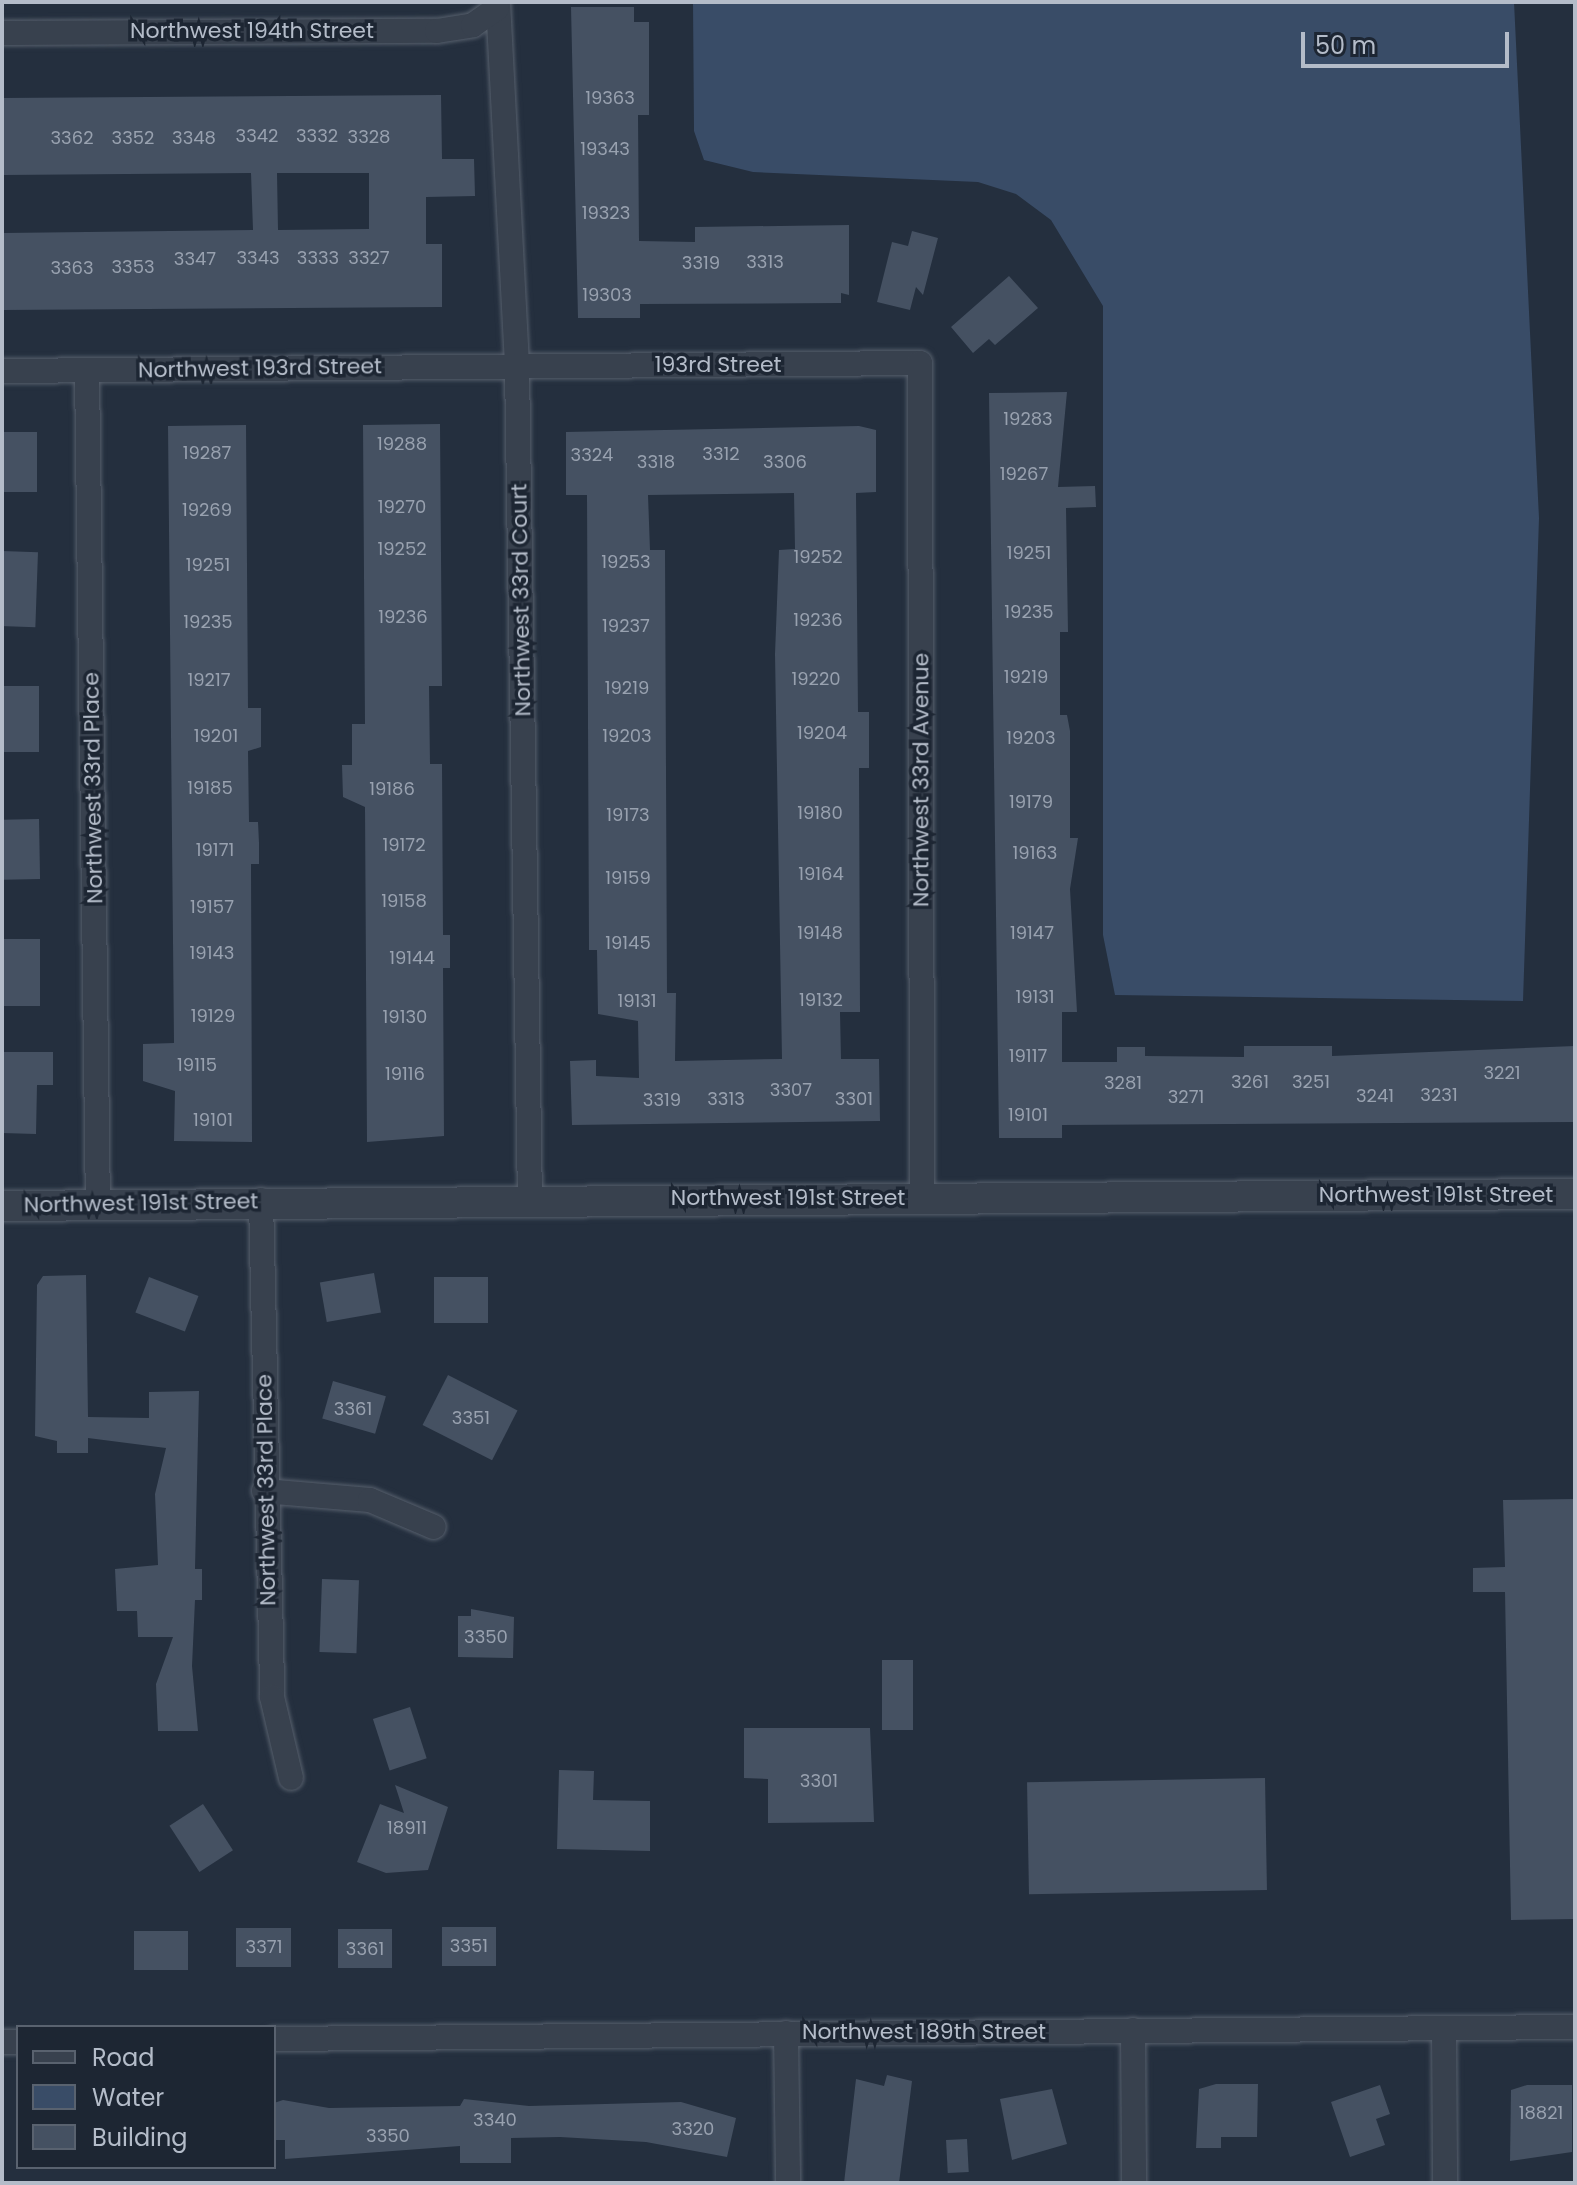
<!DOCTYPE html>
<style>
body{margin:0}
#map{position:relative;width:1577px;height:2185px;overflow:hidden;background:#242f3e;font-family:Poppins,sans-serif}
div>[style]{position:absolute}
.water>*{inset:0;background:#394c67}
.building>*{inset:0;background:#455162;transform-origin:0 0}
.roads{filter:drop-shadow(0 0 2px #565f6c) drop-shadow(0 0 2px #565f6c)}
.minor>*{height:24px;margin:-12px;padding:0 12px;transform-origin:12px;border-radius:12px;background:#38414e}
.tertiary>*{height:30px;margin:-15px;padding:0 15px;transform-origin:15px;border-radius:15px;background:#38414e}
span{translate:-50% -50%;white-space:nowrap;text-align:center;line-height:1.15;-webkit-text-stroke:7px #1d2633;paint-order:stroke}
.number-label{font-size:18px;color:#98a1af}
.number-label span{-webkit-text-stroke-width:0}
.street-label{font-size:22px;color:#b4bcc9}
.frame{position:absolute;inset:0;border:4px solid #b4bcc9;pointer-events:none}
.legend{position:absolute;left:16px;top:2025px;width:260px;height:144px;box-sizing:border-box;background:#1d2633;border:2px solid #59626f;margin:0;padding:10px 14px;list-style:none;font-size:24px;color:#b4bcc9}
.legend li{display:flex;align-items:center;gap:16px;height:40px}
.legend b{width:40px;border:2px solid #59626f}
.scale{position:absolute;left:1301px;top:32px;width:208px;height:36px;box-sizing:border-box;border:4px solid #b4bcc9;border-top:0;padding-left:10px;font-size:24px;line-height:28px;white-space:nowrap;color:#b4bcc9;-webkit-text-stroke:6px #1d2633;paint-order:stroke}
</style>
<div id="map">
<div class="water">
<i style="clip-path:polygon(693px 2px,1514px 2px,1539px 518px,1523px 1001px,1115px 995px,1103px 935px,1103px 306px,1051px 220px,1016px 194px,978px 182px,753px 172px,704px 160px,694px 131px)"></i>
</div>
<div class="building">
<i style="clip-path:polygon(571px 7px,634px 7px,634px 22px,649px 22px,649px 115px,638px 115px,639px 241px,695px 242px,695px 227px,849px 225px,849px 295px,841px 293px,841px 303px,640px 304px,640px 318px,578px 318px)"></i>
<i style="clip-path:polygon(evenodd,441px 95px,442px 159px,474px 159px,475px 196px,426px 197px,426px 244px,442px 244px,442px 307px,2px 310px,4px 233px,253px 230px,251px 173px,4px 175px,2px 98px,441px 95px,277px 173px,369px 173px,369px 229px,278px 230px,277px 173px)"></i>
<i style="clip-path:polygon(912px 231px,938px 238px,923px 295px,916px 287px,910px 310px,877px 302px,892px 242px,908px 246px)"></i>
<i style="clip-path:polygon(1009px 276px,1038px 308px,995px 345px,989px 339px,973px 353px,951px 327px)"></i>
<i style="clip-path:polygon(1067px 392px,1058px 487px,1095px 486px,1096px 507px,1066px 508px,1068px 632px,1060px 632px,1060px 715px,1067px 715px,1070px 731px,1070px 838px,1078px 838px,1070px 889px,1077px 1012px,1062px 1012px,1062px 1062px,1117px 1062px,1117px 1047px,1145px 1047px,1145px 1056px,1244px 1057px,1244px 1046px,1332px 1046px,1332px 1056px,1575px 1046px,1575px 1122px,1062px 1125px,1062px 1138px,999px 1138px,989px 393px)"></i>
<i style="clip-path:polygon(440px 424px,442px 686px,429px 686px,430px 764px,442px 764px,443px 935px,450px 935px,450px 968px,443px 968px,444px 1136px,367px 1142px,365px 807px,343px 797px,342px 765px,352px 765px,352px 724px,365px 724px,363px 425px)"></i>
<i style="clip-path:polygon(246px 425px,248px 708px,261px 708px,261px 747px,248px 751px,249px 822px,258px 822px,259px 843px,259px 864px,251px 864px,252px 1142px,174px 1141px,175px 1091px,143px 1081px,143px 1044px,174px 1043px,168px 426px)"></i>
<i style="clip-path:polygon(evenodd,859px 426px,876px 430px,876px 492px,856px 493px,858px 712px,869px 712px,869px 768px,859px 768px,860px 1012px,840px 1012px,841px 1059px,879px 1059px,880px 1121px,572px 1125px,570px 1061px,596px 1060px,596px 1076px,639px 1078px,638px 1021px,598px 1014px,597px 950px,589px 950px,587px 495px,566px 495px,566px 432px,859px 426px,794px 493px,795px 549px,779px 550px,775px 654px,782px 1059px,675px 1061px,676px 993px,667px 993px,665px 550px,650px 550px,648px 495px,794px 493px)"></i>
<i style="left:2px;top:432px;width:35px;height:60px"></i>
<i style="left:2px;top:551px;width:36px;height:75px;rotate:2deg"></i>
<i style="left:39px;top:686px;width:66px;height:37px;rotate:90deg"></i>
<i style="left:39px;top:819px;width:60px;height:37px;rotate:89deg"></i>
<i style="left:3px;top:939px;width:37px;height:67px"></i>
<i style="clip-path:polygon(2px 1052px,53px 1052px,53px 1085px,37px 1085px,36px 1134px,2px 1133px)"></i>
<i style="left:374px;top:1273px;width:40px;height:55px;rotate:80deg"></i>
<i style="clip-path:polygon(86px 1275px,88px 1417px,149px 1418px,149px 1392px,199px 1391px,195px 1569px,202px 1569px,202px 1600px,195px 1600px,192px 1666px,198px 1731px,158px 1731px,156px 1684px,173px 1637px,138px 1637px,137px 1611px,117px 1611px,115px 1569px,158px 1565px,155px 1494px,166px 1448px,88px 1438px,88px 1453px,57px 1453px,57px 1441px,35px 1436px,37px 1285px,43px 1276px)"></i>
<i style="left:149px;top:1277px;width:53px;height:38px;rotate:21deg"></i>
<i style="left:434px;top:1277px;width:54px;height:46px"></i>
<i style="left:448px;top:1375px;width:78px;height:56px;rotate:27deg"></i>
<i style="left:333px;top:1381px;width:55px;height:39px;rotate:16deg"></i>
<i style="clip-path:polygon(1575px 1499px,1575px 1919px,1511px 1920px,1505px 1592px,1473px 1592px,1473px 1568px,1505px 1567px,1503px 1500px)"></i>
<i style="left:322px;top:1579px;width:37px;height:73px;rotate:2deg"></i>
<i style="clip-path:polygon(471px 1609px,514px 1617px,513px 1658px,458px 1657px,458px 1616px,471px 1616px)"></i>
<i style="left:882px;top:1660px;width:31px;height:70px"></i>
<i style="left:410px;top:1707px;width:54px;height:39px;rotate:72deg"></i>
<i style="clip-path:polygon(744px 1728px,870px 1728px,874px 1822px,768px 1823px,768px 1779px,744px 1778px)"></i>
<i style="clip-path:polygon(559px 1770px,594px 1771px,593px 1800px,650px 1801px,650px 1851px,557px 1849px)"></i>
<i style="left:1265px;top:1778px;width:112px;height:238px;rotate:89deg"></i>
<i style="clip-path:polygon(395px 1785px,448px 1807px,428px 1870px,386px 1873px,357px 1862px,380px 1804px,404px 1813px)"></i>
<i style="left:203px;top:1804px;width:55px;height:40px;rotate:57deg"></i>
<i style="left:442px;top:1927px;width:54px;height:39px"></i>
<i style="left:236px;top:1928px;width:55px;height:39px"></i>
<i style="left:392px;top:1929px;width:39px;height:54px;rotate:90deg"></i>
<i style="left:134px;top:1931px;width:54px;height:39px"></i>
<i style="clip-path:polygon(887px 2075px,912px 2081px,899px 2183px,844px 2183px,856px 2079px,884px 2086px)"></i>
<i style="clip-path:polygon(1216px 2084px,1258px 2084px,1257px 2137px,1221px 2137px,1221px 2148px,1196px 2148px,1199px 2089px)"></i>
<i style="clip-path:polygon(1380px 2085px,1390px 2114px,1376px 2119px,1385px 2145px,1350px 2157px,1331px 2102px)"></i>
<i style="clip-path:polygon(1527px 2085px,1572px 2085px,1572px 2152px,1510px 2161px,1511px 2090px)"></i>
<i style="clip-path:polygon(1052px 2089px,1067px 2144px,1012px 2160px,1000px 2099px)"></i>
<i style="clip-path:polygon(464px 2099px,529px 2106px,681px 2102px,736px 2118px,727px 2157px,646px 2142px,560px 2137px,511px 2138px,511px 2163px,460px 2163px,460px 2146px,285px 2159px,285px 2140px,274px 2140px,274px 2103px,283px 2100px,329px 2108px,460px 2106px)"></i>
<i style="left:967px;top:2139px;width:33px;height:21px;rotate:87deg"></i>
</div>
<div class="roads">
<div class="minor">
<i style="left:498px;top:2px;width:364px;rotate:87deg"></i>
<i style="left:517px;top:366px;width:833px;rotate:89.11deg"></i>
<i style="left:2px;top:33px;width:435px;rotate:-0.3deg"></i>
<i style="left:437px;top:31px;width:36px;rotate:-9deg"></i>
<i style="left:473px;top:25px;width:29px;rotate:-35deg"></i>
<i style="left:87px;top:370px;width:835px;rotate:89.25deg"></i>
<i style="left:2px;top:371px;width:918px;rotate:-0.5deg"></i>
<i style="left:920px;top:363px;width:834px;rotate:89.86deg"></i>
<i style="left:261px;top:1200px;width:497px;rotate:88.7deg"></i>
<i style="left:272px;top:1697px;width:83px;rotate:76.8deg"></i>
<i style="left:264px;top:1491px;width:106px;rotate:4.9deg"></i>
<i style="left:370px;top:1500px;width:69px;rotate:22.9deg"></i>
<i style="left:1444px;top:2028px;width:155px;rotate:89.6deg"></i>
<i style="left:1133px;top:2030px;width:153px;rotate:89.6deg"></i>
<i style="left:786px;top:2033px;width:150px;rotate:89.2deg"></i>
<i style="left:274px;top:2039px;width:1301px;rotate:-0.53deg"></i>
<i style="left:2px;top:2042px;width:16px"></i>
</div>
<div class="tertiary">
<i style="left:2px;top:1206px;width:1573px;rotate:-0.44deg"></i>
</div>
</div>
<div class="number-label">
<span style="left:610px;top:98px">19363</span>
<span style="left:257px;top:136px">3342</span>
<span style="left:317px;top:136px">3332</span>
<span style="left:369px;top:137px">3328</span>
<span style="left:72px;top:138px">3362</span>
<span style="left:133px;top:138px">3352</span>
<span style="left:194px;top:138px">3348</span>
<span style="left:605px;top:149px">19343</span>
<span style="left:606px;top:213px">19323</span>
<span style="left:258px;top:258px">3343</span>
<span style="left:318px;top:258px">3333</span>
<span style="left:369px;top:258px">3327</span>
<span style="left:195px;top:259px">3347</span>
<span style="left:765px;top:262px">3313</span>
<span style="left:701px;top:263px">3319</span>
<span style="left:133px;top:267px">3353</span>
<span style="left:72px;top:268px">3363</span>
<span style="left:607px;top:295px">19303</span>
<span style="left:1028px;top:419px">19283</span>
<span style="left:402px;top:444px">19288</span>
<span style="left:207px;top:453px">19287</span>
<span style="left:721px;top:454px">3312</span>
<span style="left:592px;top:455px">3324</span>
<span style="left:656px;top:462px">3318</span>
<span style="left:785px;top:462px">3306</span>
<span style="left:1024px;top:474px">19267</span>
<span style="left:402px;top:507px">19270</span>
<span style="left:207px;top:510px">19269</span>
<span style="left:402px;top:549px">19252</span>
<span style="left:1029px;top:553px">19251</span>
<span style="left:818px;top:557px">19252</span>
<span style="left:626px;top:562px">19253</span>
<span style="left:208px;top:565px">19251</span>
<span style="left:1029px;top:612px">19235</span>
<span style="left:403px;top:617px">19236</span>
<span style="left:818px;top:620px">19236</span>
<span style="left:208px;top:622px">19235</span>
<span style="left:626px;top:626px">19237</span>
<span style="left:1026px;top:677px">19219</span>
<span style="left:816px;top:679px">19220</span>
<span style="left:209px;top:680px">19217</span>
<span style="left:627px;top:688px">19219</span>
<span style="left:822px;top:733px">19204</span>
<span style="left:216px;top:736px">19201</span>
<span style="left:627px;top:736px">19203</span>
<span style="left:1031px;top:738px">19203</span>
<span style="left:210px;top:788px">19185</span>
<span style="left:392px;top:789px">19186</span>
<span style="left:1031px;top:802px">19179</span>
<span style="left:820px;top:813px">19180</span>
<span style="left:628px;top:815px">19173</span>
<span style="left:404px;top:845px">19172</span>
<span style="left:215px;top:850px">19171</span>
<span style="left:1035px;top:853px">19163</span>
<span style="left:821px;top:874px">19164</span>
<span style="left:628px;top:878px">19159</span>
<span style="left:404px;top:901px">19158</span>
<span style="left:212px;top:907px">19157</span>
<span style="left:820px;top:933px">19148</span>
<span style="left:1032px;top:933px">19147</span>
<span style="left:628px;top:943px">19145</span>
<span style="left:212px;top:953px">19143</span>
<span style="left:412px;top:958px">19144</span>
<span style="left:1035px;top:997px">19131</span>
<span style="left:821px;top:1000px">19132</span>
<span style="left:637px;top:1001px">19131</span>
<span style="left:213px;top:1016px">19129</span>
<span style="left:405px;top:1017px">19130</span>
<span style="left:1028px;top:1056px">19117</span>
<span style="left:197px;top:1065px">19115</span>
<span style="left:1502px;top:1073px">3221</span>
<span style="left:405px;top:1074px">19116</span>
<span style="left:1250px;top:1082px">3261</span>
<span style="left:1311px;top:1082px">3251</span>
<span style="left:1123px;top:1083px">3281</span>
<span style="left:791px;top:1090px">3307</span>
<span style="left:1439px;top:1095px">3231</span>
<span style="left:1375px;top:1096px">3241</span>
<span style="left:1186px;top:1097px">3271</span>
<span style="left:726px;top:1099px">3313</span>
<span style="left:854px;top:1099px">3301</span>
<span style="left:662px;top:1100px">3319</span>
<span style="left:1028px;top:1115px">19101</span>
<span style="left:213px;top:1120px">19101</span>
<span style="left:353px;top:1409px">3361</span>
<span style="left:471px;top:1418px">3351</span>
<span style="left:486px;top:1637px">3350</span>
<span style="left:819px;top:1781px">3301</span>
<span style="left:407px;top:1828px">18911</span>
<span style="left:469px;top:1946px">3351</span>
<span style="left:264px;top:1947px">3371</span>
<span style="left:365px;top:1949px">3361</span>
<span style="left:1541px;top:2113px">18821</span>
<span style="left:495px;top:2120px">3340</span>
<span style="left:693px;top:2129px">3320</span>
<span style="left:388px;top:2136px">3350</span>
</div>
<div class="street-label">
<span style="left:252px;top:31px">Northwest 194th Street</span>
<span style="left:718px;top:365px">193rd Street</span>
<span style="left:260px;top:368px;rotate:-1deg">Northwest 193rd Street</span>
<span style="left:521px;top:600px;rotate:-91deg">Northwest 33rd Court</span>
<span style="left:921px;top:780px;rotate:-90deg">Northwest 33rd Avenue</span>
<span style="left:93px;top:788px;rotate:-91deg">Northwest 33rd Place</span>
<span style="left:1436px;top:1195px">Northwest 191st Street</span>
<span style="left:788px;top:1198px">Northwest 191st Street</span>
<span style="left:141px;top:1203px;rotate:-1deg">Northwest 191st Street</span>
<span style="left:266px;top:1490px;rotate:-91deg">Northwest 33rd Place</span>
<span style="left:924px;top:2032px">Northwest 189th Street</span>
</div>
<div class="frame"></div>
<ul class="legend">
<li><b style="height:10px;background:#38414e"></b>Road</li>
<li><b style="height:22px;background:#394c67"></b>Water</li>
<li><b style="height:22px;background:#455162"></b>Building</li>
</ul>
<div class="scale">50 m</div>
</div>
